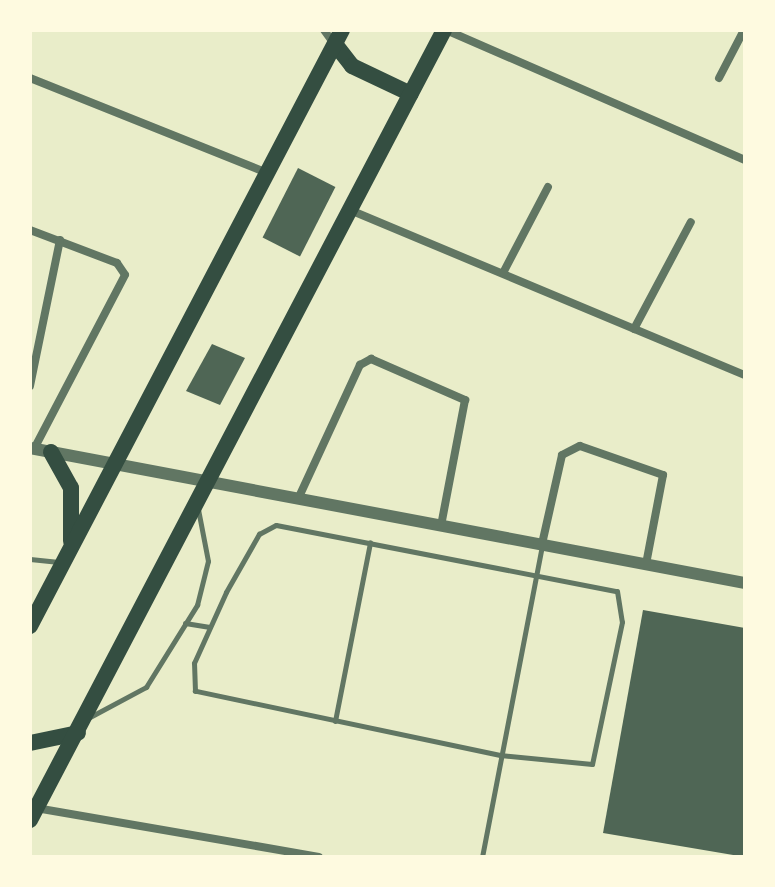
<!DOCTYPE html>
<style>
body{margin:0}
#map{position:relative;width:775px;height:887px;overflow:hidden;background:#e9edc9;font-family:"Sofia Sans Condensed",sans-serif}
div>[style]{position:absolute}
.building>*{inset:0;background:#4f6655;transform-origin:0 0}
.service>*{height:5px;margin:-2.5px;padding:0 2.5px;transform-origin:2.5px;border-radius:2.5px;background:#617663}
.minor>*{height:8px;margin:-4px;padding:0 4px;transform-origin:4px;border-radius:4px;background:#617663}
.tertiary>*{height:12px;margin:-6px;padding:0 6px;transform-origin:6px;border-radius:6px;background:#617663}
.primary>*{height:16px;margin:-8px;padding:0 8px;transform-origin:8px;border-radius:8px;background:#344e41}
span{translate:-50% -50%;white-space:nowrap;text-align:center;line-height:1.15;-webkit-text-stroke:6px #fefae0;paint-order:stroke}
.frame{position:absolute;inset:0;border:32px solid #fefae0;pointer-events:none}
</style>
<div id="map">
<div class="building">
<i style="left:298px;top:168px;width:42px;height:78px;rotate:27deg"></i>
<i style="clip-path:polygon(212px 344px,245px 358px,220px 405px,186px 391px)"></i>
<i style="clip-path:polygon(643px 610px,745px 628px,745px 857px,603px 833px)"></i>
</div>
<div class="service">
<i style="left:276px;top:525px;width:347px;rotate:11deg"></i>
<i style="left:617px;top:591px;width:31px;rotate:81deg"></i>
<i style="left:622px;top:622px;width:145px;rotate:101.9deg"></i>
<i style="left:592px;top:764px;width:92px;rotate:-174.4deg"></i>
<i style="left:500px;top:755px;width:312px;rotate:-168.1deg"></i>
<i style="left:195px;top:691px;width:28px;rotate:-92deg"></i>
<i style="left:194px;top:663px;width:78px;rotate:-65.7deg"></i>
<i style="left:226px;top:592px;width:67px;rotate:-60.4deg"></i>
<i style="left:259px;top:534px;width:19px;rotate:-28deg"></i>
<i style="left:30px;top:559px;width:29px;rotate:6deg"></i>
<i style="left:185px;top:623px;width:25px;rotate:9deg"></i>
<i style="left:88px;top:718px;width:66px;rotate:-28.1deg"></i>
<i style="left:146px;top:687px;width:97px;rotate:-58.1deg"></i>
<i style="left:197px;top:605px;width:45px;rotate:-76deg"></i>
<i style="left:208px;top:561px;width:53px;rotate:-100.9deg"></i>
<i style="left:335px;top:721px;width:182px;rotate:-78.9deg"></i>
<i style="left:482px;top:857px;width:319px;rotate:-79.1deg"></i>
</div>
<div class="minor">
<i style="left:324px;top:30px;width:17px;rotate:54deg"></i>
<i style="left:446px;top:30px;width:326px;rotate:23.5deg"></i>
<i style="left:30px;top:78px;width:255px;rotate:21.8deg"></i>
<i style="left:719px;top:78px;width:54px;rotate:-62.5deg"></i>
<i style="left:350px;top:210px;width:428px;rotate:22.7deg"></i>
<i style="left:30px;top:230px;width:93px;rotate:20.8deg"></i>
<i style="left:117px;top:263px;width:14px;rotate:56deg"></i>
<i style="left:125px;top:275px;width:196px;rotate:117.6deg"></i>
<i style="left:503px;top:273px;width:97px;rotate:-62.4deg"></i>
<i style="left:634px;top:329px;width:121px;rotate:-62deg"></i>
<i style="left:30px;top:386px;width:149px;rotate:-78.4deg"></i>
<i style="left:298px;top:499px;width:148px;rotate:-65.2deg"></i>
<i style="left:360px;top:365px;width:13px;rotate:-29deg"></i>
<i style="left:371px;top:359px;width:103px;rotate:23.6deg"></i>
<i style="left:465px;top:400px;width:128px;rotate:100.8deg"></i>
<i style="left:542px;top:544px;width:91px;rotate:-77.3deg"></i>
<i style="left:562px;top:455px;width:20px;rotate:-27deg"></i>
<i style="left:580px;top:446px;width:88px;rotate:19.3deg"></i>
<i style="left:663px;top:475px;width:91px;rotate:100.8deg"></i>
<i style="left:36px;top:808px;width:287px;rotate:9.8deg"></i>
</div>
<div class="tertiary">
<i style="left:30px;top:448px;width:728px;rotate:10.69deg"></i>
</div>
<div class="primary">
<i style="left:335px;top:44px;width:28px;rotate:52deg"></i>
<i style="left:352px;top:66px;width:65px;rotate:25.4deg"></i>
<i style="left:51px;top:452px;width:41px;rotate:60.9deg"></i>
<i style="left:71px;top:488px;width:53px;rotate:90deg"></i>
<i style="left:30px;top:626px;width:673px;rotate:-62.37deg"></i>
<i style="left:30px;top:743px;width:49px;rotate:-11.8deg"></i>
<i style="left:30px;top:820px;width:892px;rotate:-62.34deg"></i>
</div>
<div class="frame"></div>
</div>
